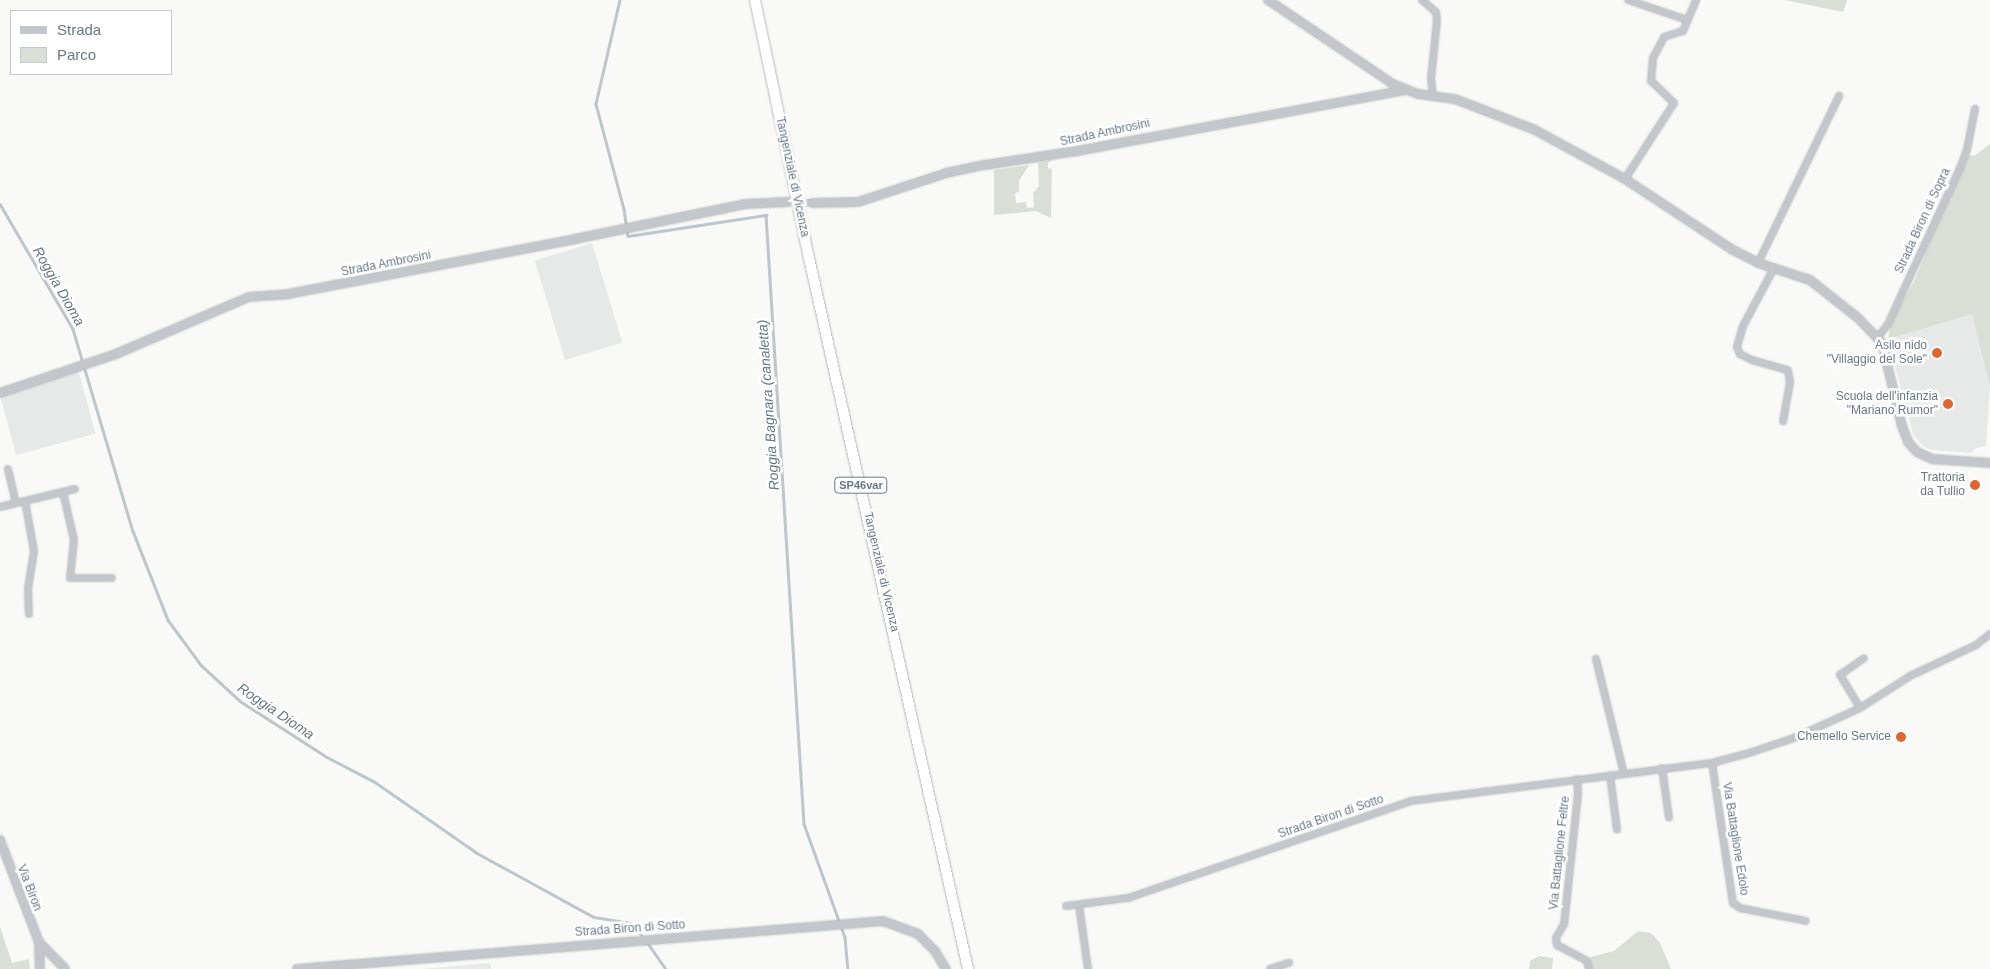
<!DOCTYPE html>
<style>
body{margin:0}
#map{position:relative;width:1990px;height:969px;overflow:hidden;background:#f9f9f7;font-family:Helvetica,sans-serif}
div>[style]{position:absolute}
.built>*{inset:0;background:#e7e8e8;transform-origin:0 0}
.green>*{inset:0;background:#d9ded6}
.stream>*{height:2.5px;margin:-1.25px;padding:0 1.25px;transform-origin:1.25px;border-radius:1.25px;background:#bcc6cb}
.tertiary-tunnel>*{height:8px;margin-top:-4px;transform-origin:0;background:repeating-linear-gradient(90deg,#ced2d6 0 8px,transparent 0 12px)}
.roads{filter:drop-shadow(0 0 1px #b6b9bd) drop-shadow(0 0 1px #b6b9bd)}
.minor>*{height:6px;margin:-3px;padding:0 3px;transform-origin:3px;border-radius:3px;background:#c3c6cb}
.tertiary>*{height:8px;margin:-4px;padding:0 4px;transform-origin:4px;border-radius:4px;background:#c3c6cb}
.trunk>*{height:10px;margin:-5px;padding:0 5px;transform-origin:5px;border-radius:5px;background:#fff}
.dots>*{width:14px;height:14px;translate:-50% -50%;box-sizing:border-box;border:2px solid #fff;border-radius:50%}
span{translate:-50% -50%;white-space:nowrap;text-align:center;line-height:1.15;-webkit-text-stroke:5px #fff;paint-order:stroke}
.shield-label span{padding:1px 4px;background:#fff;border:1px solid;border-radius:4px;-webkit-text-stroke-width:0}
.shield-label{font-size:11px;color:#697888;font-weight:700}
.street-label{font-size:12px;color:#697888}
.poi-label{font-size:12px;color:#697888}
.right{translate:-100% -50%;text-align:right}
.water-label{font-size:14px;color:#657883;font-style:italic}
.legend{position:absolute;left:10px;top:10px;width:162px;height:65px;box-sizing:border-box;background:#fff;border:1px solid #c3c9cf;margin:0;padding:6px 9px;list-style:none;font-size:15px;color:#697888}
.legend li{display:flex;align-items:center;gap:10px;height:25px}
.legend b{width:25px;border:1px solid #c3c9cf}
</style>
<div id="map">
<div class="built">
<i style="left:592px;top:243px;width:104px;height:60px;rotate:73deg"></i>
<i style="clip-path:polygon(1972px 313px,1990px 387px,1986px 446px,1976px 448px,1971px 453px,1932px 450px,1923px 446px,1913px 434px,1888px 339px)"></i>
<i style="left:78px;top:369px;width:67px;height:82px;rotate:75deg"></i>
<i style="clip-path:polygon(490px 963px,491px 969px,423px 969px,466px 965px)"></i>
</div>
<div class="green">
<i style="clip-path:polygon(1785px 0,1847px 0,1843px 12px)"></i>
<i style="clip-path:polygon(1990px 144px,1990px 387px,1972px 314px,1888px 339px,1891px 321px,1915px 280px,1931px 239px,1969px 155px,1974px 156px)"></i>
<i style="clip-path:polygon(1052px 160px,1048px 163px,1048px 168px,1052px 169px,1051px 218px,1036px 211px,994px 215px,994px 170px,1029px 165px,1019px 181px,1019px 192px,1015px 193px,1016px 203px,1026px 202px,1027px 208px,1034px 207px,1033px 193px,1039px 186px,1038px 163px)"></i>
<i style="clip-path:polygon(0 927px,12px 963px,29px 959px,30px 969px,0 969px)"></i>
<i style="clip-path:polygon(1638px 931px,1651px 933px,1660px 943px,1671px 969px,1587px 969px,1591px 957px,1614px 951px)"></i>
<i style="clip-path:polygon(1539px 956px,1553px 958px,1552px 969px,1529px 969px,1530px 961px)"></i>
</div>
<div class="stream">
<i style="left:620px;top:0;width:107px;rotate:103deg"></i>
<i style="left:596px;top:104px;width:109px;rotate:75.1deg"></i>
<i style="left:624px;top:209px;width:27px;rotate:82deg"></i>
<i style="left:628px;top:236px;width:140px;rotate:-8.7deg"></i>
<i style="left:766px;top:215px;width:610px;rotate:86.43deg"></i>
<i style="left:804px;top:824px;width:120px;rotate:70.1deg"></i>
<i style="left:845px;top:937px;width:32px;rotate:85deg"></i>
<i style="left:0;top:204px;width:145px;rotate:59.7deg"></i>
<i style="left:73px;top:329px;width:211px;rotate:73.5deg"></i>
<i style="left:133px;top:531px;width:96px;rotate:68.5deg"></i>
<i style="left:168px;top:620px;width:56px;rotate:53.7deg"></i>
<i style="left:201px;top:665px;width:53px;rotate:42.7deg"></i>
<i style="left:240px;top:701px;width:103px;rotate:32.8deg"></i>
<i style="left:327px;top:757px;width:54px;rotate:27.5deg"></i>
<i style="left:375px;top:782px;width:124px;rotate:34.8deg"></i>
<i style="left:477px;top:853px;width:133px;rotate:28.7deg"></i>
<i style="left:594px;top:917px;width:37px;rotate:9deg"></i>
<i style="left:631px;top:923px;width:20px;rotate:49deg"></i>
<i style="left:647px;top:942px;width:33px;rotate:55deg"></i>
</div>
<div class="tertiary-tunnel">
<i style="left:793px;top:202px;width:20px;rotate:3deg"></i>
</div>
<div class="roads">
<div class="minor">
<i style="left:1422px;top:0;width:18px;rotate:41deg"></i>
<i style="left:1436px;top:12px;width:8px;rotate:83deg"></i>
<i style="left:1437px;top:20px;width:59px;rotate:95.8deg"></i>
<i style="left:1431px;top:79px;width:16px;rotate:83deg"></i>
<i style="left:1628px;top:0;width:62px;rotate:18.7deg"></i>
<i style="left:1625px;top:179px;width:90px;rotate:-57.2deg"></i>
<i style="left:1674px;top:103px;width:32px;rotate:-136deg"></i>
<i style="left:1651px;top:81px;width:23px;rotate:-85deg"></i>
<i style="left:1653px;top:58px;width:24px;rotate:-62deg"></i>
<i style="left:1664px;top:37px;width:20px;rotate:-18deg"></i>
<i style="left:1683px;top:31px;width:34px;rotate:-67deg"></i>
<i style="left:1758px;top:263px;width:186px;rotate:-64.1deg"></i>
<i style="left:1774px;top:268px;width:66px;rotate:118.1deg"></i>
<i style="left:1743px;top:326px;width:22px;rotate:106deg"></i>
<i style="left:1737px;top:347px;width:8px;rotate:67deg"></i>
<i style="left:1740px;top:354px;width:13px;rotate:27deg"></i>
<i style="left:1752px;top:360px;width:37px;rotate:16deg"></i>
<i style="left:1788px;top:370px;width:12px;rotate:81deg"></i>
<i style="left:1790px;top:382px;width:40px;rotate:100deg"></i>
<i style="left:1878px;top:337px;width:16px;rotate:-52deg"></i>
<i style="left:1888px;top:324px;width:172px;rotate:-65.2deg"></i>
<i style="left:1960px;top:168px;width:19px;rotate:-69deg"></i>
<i style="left:1967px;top:150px;width:42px;rotate:-79deg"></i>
<i style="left:8px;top:469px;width:35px;rotate:77deg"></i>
<i style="left:63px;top:492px;width:49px;rotate:77.1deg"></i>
<i style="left:74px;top:540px;width:38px;rotate:96deg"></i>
<i style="left:70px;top:578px;width:42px"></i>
<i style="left:25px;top:501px;width:51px;rotate:79.8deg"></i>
<i style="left:34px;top:551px;width:37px;rotate:99deg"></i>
<i style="left:28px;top:588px;width:26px;rotate:88deg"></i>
<i style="left:0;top:507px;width:77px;rotate:-13.5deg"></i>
<i style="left:1596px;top:659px;width:118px;rotate:76.3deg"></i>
<i style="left:1860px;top:708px;width:39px;rotate:-121deg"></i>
<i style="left:1840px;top:675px;width:29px;rotate:-35deg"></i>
<i style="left:1712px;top:763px;width:142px;rotate:81.5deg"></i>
<i style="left:1733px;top:903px;width:9px;rotate:36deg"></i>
<i style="left:1740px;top:908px;width:67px;rotate:11.1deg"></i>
<i style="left:1662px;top:768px;width:50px;rotate:82deg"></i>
<i style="left:1610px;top:775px;width:55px;rotate:82.7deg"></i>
<i style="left:1577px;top:779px;width:15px;rotate:86deg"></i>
<i style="left:1578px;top:794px;width:131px;rotate:96.1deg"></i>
<i style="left:1564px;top:924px;width:16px;rotate:120deg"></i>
<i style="left:1556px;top:938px;width:7px;rotate:82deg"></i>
<i style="left:1557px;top:945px;width:34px;rotate:28deg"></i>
<i style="left:1587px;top:961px;width:8px;rotate:76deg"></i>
<i style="left:1079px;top:905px;width:65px;rotate:82deg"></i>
<i style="left:1066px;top:906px;width:63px;rotate:-7.4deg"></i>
<i style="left:1128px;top:898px;width:299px;rotate:-18.9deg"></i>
<i style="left:1411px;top:801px;width:303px;rotate:-7.2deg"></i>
<i style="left:1712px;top:763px;width:35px;rotate:-15deg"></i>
<i style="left:1746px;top:754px;width:51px;rotate:-18.4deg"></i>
<i style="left:1794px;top:738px;width:72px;rotate:-24.4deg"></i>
<i style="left:1860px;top:708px;width:59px;rotate:-32.6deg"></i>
<i style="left:1910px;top:676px;width:73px;rotate:-25.2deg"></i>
<i style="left:1976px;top:645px;width:18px;rotate:-38deg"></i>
<i style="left:1270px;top:969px;width:20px;rotate:-18deg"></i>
</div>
<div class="tertiary">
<i style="left:1268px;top:0;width:151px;rotate:33.9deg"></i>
<i style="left:1393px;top:84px;width:27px;rotate:22deg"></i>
<i style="left:1418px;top:94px;width:37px;rotate:8deg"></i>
<i style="left:1455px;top:99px;width:86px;rotate:21.2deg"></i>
<i style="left:1535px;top:130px;width:102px;rotate:28.6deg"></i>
<i style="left:1625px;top:179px;width:127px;rotate:33.4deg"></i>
<i style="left:1731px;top:249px;width:30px;rotate:27deg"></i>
<i style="left:1758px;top:263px;width:55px;rotate:18.1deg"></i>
<i style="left:1810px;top:280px;width:61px;rotate:38.4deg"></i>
<i style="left:1858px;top:318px;width:35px;rotate:46deg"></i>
<i style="left:1882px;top:343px;width:85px;rotate:76.5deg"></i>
<i style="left:1902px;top:426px;width:17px;rotate:69deg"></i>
<i style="left:1908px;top:442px;width:13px;rotate:48deg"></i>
<i style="left:1917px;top:452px;width:17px;rotate:25deg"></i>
<i style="left:1932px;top:459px;width:58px;rotate:3.9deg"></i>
<i style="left:813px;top:203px;width:45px;rotate:-1.3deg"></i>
<i style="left:858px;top:202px;width:93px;rotate:-18.2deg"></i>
<i style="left:946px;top:173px;width:40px;rotate:-12deg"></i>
<i style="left:985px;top:165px;width:93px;rotate:-8.7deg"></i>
<i style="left:1077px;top:151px;width:334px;rotate:-10.5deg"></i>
<i style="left:0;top:393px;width:122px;rotate:-18.6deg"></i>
<i style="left:116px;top:354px;width:145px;rotate:-23.2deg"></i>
<i style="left:249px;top:297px;width:39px;rotate:-4deg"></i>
<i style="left:288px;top:294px;width:292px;rotate:-10.8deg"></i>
<i style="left:575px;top:239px;width:174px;rotate:-11.6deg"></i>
<i style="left:745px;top:204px;width:43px;rotate:-2.7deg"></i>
<i style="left:0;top:840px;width:109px;rotate:69.1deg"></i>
<i style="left:39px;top:942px;width:37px;rotate:46deg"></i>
<i style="left:39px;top:942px;width:27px;rotate:88deg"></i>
<i style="left:297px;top:969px;width:588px;rotate:-4.68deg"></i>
<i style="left:883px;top:921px;width:37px;rotate:20deg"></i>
<i style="left:918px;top:934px;width:24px;rotate:45deg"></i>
<i style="left:935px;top:951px;width:21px;rotate:59deg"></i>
</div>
<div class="trunk">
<i style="left:755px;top:0;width:264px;rotate:78.2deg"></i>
<i style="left:809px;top:258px;width:729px;rotate:77.39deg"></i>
</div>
</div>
<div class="dots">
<i style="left:1937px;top:353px;background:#e06630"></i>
<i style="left:1948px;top:404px;background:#e06630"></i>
<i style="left:1975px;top:485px;background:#e06630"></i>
<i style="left:1901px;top:737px;background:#e06630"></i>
</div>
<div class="shield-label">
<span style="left:861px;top:485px">SP46var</span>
</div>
<div class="street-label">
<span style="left:1105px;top:133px;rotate:-12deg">Strada Ambrosini</span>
<span style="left:792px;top:177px;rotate:78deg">Tangenziale di Vicenza</span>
<span style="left:1923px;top:221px;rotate:-65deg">Strada Biron di Sopra</span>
<span style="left:386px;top:264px;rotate:-11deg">Strada Ambrosini</span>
<span style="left:881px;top:572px;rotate:77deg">Tangenziale di Vicenza</span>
<span style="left:1331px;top:817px;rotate:-19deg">Strada Biron di Sotto</span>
<span style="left:1735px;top:839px;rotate:81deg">Via Battaglione Edolo</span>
<span style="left:1560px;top:853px;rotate:-84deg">Via Battaglione Feltre</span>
<span style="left:29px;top:888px;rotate:69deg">Via Biron</span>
<span style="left:630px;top:929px;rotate:-4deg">Strada Biron di Sotto</span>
</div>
<div class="poi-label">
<span class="right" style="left:1927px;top:353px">Asilo nido<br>"Villaggio del Sole"</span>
<span class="right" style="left:1938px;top:404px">Scuola dell'infanzia<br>"Mariano Rumor"</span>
<span class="right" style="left:1965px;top:485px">Trattoria<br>da Tullio</span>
<span class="right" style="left:1891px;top:737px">Chemello Service</span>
</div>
<div class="water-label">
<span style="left:59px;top:286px;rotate:60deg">Roggia Dioma</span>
<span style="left:768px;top:405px;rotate:-94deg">Roggia Bagnara (canaletta)</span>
<span style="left:276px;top:711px;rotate:34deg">Roggia Dioma</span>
</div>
<ul class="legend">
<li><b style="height:6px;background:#c3c6cb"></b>Strada</li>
<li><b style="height:14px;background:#d9ded6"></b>Parco</li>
</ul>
</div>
